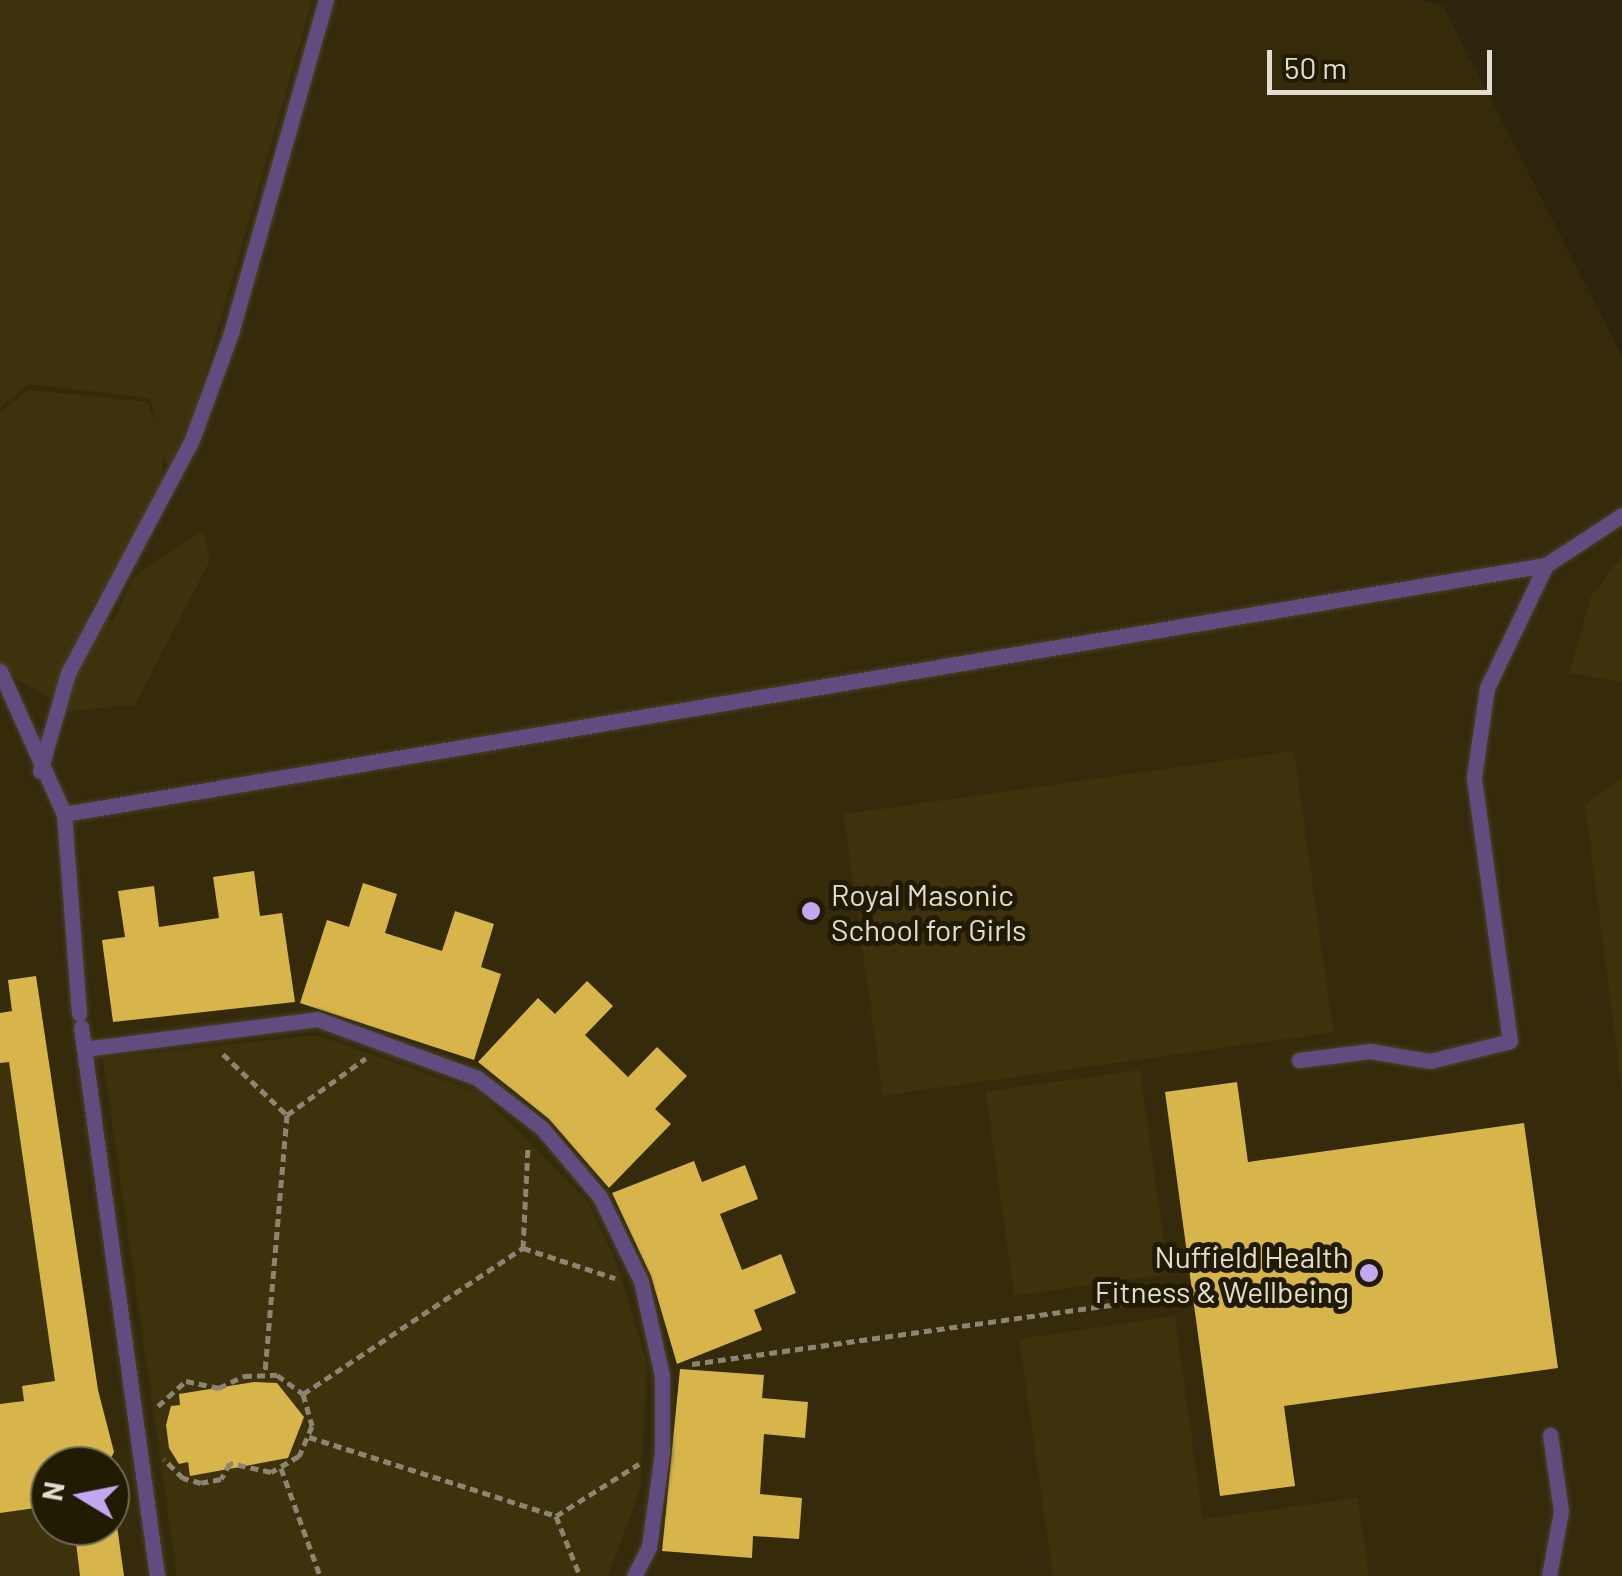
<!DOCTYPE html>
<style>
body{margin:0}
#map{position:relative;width:1622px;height:1576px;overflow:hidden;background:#2c240c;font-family:Barlow,sans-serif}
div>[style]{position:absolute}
.built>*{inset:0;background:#352a0a}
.green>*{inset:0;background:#3e320d;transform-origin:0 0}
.building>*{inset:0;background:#d8b54b}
.path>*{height:5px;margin-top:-2.5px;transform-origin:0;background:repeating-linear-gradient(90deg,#8b8572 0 8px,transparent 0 13px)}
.roads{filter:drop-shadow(0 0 2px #49422b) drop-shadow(0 0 2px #49422b)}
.lane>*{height:15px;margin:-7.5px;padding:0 7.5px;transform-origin:7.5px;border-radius:7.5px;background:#614c80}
.dots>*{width:28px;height:28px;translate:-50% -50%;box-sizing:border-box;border:5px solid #221b04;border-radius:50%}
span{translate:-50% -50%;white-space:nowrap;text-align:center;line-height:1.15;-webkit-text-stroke:10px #221b04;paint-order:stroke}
.poi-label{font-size:30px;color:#e2ddcf}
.left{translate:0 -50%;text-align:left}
.right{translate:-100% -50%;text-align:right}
.north{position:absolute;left:30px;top:1446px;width:100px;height:100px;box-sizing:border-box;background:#221b04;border:2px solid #6f6955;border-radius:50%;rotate:280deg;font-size:28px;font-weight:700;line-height:40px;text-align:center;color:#e2ddcf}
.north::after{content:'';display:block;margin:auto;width:35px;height:45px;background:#c4a7f1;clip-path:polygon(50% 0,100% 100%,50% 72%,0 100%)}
.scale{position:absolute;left:1267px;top:50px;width:225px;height:45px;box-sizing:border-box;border:5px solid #e2ddcf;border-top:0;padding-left:12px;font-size:30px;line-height:35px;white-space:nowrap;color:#e2ddcf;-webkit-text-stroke:8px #221b04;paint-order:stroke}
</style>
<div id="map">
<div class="built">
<i style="clip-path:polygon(evenodd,0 0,1423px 0,1444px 7px,1622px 356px,1622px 1576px,0 1576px,0 0,50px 1466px,110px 1466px,110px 1526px,50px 1526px,50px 1466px)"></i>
</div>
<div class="green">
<i style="clip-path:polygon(0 0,312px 0,191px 422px,168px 467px,163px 454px,162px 495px,88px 614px,113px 621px,134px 577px,203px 529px,210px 560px,135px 705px,69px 711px,0 668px,0 412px,29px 390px,147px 402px,157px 426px,150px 398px,30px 384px,0 407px)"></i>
<i style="clip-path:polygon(1622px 556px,1622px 682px,1569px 673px,1591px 596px)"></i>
<i style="left:1294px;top:751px;width:284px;height:455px;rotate:82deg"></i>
<i style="clip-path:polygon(1622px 777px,1622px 1092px,1585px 805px)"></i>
<i style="clip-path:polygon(317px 1035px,480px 1093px,587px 1201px,617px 1263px,647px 1364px,640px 1490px,608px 1576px,177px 1576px,103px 1058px)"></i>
<i style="clip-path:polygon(9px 1062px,55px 1381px,22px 1386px,24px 1401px,0 1404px,0 1063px)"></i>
<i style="left:1140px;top:1070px;width:206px;height:156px;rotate:82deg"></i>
<i style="clip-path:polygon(1175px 1316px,1203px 1519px,1358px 1498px,1369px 1576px,1053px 1576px,1019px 1339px)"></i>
<i style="clip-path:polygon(40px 1508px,43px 1524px,74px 1526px,80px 1576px,0 1576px,0 1513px)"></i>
</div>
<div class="building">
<i style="clip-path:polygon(254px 871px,260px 916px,282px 913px,295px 1002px,113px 1022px,102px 940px,125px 937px,118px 891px,154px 886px,159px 927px,219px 918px,213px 877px)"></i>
<i style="clip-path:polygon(363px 883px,397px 894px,385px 933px,442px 951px,455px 911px,494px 924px,481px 967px,501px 974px,474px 1060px,300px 1003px,327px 920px,349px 927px)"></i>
<i style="clip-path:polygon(36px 976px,98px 1390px,114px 1452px,107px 1466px,50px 1466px,50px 1506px,0 1513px,0 1404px,24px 1401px,22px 1386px,55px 1381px,9px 1062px,0 1063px,0 1013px,12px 1011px,8px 980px)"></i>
<i style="clip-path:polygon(587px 981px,613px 1006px,585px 1035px,628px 1077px,657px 1047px,687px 1076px,655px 1109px,671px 1124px,609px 1188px,549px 1119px,478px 1062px,538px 998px,555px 1014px)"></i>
<i style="clip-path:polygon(1237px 1082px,1248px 1162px,1524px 1123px,1558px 1368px,1284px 1406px,1295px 1486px,1220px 1496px,1165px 1092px)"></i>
<i style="clip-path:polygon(694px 1161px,702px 1182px,745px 1165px,758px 1199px,720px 1214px,742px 1270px,781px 1254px,796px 1293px,754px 1310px,762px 1330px,677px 1364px,651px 1276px,612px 1193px)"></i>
<i style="clip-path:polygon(680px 1369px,764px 1375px,762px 1398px,808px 1402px,805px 1438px,764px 1434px,760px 1494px,802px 1498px,799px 1539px,753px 1536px,752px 1558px,662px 1551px)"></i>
<i style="clip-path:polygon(254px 1382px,277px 1383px,304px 1417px,288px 1458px,190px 1476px,188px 1462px,179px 1464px,169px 1448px,166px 1425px,171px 1406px,180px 1405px,179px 1394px)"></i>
<i style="clip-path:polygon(74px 1526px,117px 1526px,124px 1576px,80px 1576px)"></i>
</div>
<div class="path">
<i style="left:223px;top:1054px;width:88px;rotate:43.6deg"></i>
<i style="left:287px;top:1115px;width:259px;rotate:94.9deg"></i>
<i style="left:287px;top:1115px;width:97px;rotate:-35.8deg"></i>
<i style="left:523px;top:1248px;width:97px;rotate:18.1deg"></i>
<i style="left:692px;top:1364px;width:509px;rotate:-8.02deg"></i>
<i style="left:303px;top:1394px;width:264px;rotate:-33.6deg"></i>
<i style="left:523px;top:1248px;width:101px;rotate:-87.2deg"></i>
<i style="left:158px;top:1406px;width:38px;rotate:-42deg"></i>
<i style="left:186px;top:1381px;width:34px;rotate:12deg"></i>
<i style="left:219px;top:1388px;width:28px;rotate:-26deg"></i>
<i style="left:244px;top:1376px;width:33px;rotate:-2deg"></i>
<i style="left:277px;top:1375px;width:32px;rotate:36deg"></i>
<i style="left:303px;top:1394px;width:33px;rotate:74deg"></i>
<i style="left:312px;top:1426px;width:33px;rotate:113deg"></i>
<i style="left:299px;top:1456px;width:32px;rotate:150deg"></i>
<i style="left:271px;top:1472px;width:42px;rotate:-167.6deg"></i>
<i style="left:230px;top:1463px;width:18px;rotate:119deg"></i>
<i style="left:221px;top:1479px;width:20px;rotate:169deg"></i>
<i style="left:201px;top:1483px;width:19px;rotate:-164deg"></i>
<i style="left:183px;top:1478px;width:27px;rotate:-135deg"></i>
<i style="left:309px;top:1437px;width:259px;rotate:17.7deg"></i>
<i style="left:556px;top:1516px;width:98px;rotate:-32.1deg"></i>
<i style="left:281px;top:1468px;width:115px;rotate:70.1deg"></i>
<i style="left:556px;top:1516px;width:65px;rotate:68.2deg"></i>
</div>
<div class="roads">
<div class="lane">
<i style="left:0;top:671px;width:157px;rotate:65.9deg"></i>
<i style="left:64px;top:814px;width:200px;rotate:85.7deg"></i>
<i style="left:40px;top:771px;width:102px;rotate:-74.1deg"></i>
<i style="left:68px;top:673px;width:262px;rotate:-62deg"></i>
<i style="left:191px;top:442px;width:116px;rotate:-69.8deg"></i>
<i style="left:231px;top:333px;width:346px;rotate:-74.1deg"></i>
<i style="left:64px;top:814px;width:1503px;rotate:-9.54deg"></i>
<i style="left:81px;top:1027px;width:554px;rotate:82.12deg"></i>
<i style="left:84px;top:1049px;width:235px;rotate:-7.3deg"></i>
<i style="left:317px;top:1019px;width:171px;rotate:20.2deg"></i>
<i style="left:477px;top:1078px;width:82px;rotate:37.6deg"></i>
<i style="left:542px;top:1128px;width:90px;rotate:50deg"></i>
<i style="left:600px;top:1197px;width:93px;rotate:64deg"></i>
<i style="left:641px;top:1281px;width:97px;rotate:77.5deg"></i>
<i style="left:662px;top:1376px;width:77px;rotate:90deg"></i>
<i style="left:662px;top:1453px;width:95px;rotate:97.9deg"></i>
<i style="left:649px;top:1547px;width:33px;rotate:117deg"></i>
<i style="left:1299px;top:1060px;width:72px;rotate:-7.2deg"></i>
<i style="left:1370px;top:1051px;width:61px;rotate:9.5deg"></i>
<i style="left:1430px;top:1061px;width:82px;rotate:-14deg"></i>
<i style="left:1510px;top:1041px;width:266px;rotate:-97.8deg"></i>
<i style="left:1474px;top:777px;width:90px;rotate:-81.7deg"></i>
<i style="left:1487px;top:688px;width:136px;rotate:-64.4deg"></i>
<i style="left:1546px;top:565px;width:91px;rotate:-33.3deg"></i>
<i style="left:1549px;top:1576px;width:66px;rotate:-79.5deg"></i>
<i style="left:1561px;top:1511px;width:77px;rotate:-98.2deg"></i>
</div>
</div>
<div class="dots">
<i style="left:811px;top:911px;background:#c4a7f1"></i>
<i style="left:1369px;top:1273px;background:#c4a7f1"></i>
</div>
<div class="poi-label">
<span class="left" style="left:831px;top:911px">Royal Masonic<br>School for Girls</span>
<span class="right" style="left:1349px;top:1273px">Nuffield Health<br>Fitness &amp; Wellbeing</span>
</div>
<div class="north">N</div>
<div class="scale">50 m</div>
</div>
